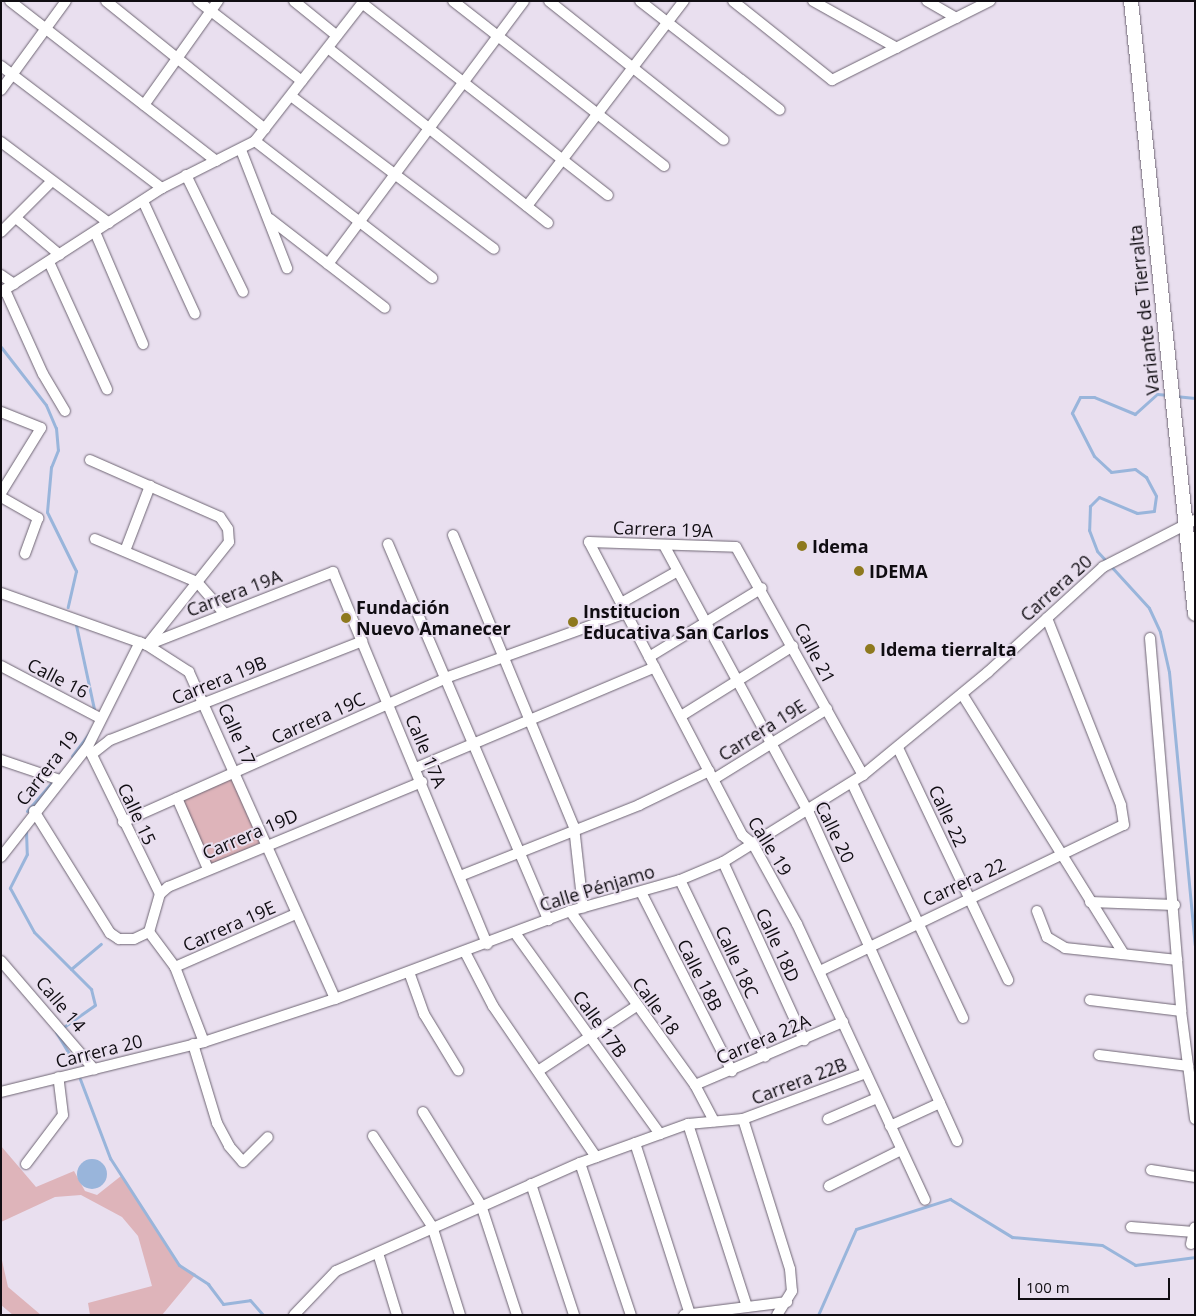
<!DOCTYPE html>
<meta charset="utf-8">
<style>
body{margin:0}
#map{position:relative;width:1196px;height:1316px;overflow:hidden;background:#e9dfef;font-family:"Open Sans",sans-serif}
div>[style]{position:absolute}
.green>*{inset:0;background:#deb4ba;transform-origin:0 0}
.water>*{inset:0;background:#99b5db}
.round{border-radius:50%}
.stream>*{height:3px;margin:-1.5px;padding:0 1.5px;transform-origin:1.5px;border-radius:1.5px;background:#99b5db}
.roads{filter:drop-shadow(0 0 1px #6e6573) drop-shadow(0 0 1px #6e6573)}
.street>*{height:10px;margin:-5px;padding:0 5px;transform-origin:5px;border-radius:5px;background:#fff}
.secondary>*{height:14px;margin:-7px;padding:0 7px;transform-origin:7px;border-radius:7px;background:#fff}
.dots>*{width:14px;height:14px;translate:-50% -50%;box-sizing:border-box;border:2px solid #e9dfef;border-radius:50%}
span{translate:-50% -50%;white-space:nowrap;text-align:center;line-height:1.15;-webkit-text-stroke:4px #e9dfef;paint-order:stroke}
.street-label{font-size:18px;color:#100d12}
.poi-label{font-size:18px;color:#100d12;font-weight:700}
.left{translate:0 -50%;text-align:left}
.frame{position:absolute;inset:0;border:2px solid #100d12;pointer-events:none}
.scale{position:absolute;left:1018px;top:1278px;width:152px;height:22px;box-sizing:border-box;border:2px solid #100d12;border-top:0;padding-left:6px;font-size:15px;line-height:18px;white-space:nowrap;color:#100d12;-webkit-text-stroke:4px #e9dfef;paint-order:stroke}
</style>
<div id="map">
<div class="green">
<i style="left:232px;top:778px;width:71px;height:56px;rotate:67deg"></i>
<i style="clip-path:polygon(1px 1146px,36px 1187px,74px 1171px,85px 1191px,97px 1195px,121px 1176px,178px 1265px,196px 1274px,162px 1315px,90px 1315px,88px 1303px,152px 1286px,138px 1236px,122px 1217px,81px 1195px,55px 1197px,1px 1222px)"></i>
<i style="clip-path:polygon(1px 1256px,8px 1287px,41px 1315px,13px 1315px,1px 1305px)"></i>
</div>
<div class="water">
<i class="round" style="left:77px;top:1159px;width:30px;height:30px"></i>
</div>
<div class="stream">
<i style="left:1px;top:347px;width:73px;rotate:52.2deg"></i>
<i style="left:46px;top:405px;width:25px;rotate:67deg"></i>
<i style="left:56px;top:428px;width:22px;rotate:85deg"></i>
<i style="left:58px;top:450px;width:18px;rotate:112deg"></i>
<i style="left:51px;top:467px;width:45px;rotate:95.1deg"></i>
<i style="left:47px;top:512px;width:66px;rotate:63.8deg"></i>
<i style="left:76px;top:571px;width:37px;rotate:103deg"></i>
<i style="left:1169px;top:395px;width:12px;rotate:-175deg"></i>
<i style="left:1157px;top:394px;width:30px;rotate:138deg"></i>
<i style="left:1135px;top:414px;width:44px;rotate:-157.5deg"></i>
<i style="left:1094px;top:397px;width:14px;rotate:180deg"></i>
<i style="left:1080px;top:397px;width:18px;rotate:117deg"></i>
<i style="left:1072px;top:413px;width:48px;rotate:62.9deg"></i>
<i style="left:1094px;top:456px;width:23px;rotate:43deg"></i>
<i style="left:1111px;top:472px;width:24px;rotate:-7deg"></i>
<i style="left:1135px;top:469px;width:14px;rotate:36deg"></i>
<i style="left:1146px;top:477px;width:21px;rotate:62deg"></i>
<i style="left:1156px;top:496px;width:15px;rotate:98deg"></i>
<i style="left:1154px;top:511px;width:17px;rotate:173deg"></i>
<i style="left:1137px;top:513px;width:41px;rotate:-157.2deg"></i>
<i style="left:1099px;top:497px;width:13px;rotate:135deg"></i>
<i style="left:1090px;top:506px;width:24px;rotate:92deg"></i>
<i style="left:1089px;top:530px;width:22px;rotate:69deg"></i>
<i style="left:1097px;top:551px;width:77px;rotate:47.6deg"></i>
<i style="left:1149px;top:608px;width:26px;rotate:65deg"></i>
<i style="left:1160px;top:632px;width:41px;rotate:77.3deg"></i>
<i style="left:1169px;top:672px;width:274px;rotate:84.6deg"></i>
<i style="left:1175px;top:396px;width:20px;rotate:6deg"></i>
<i style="left:76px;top:625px;width:86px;rotate:77.9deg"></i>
<i style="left:72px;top:756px;width:30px;rotate:-53deg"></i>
<i style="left:27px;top:811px;width:38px;rotate:-49deg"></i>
<i style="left:26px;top:831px;width:23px;rotate:88deg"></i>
<i style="left:27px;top:854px;width:38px;rotate:117deg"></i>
<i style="left:10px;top:888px;width:50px;rotate:61.4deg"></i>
<i style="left:34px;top:932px;width:81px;rotate:45deg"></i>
<i style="left:91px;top:989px;width:16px;rotate:76deg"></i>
<i style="left:95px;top:1005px;width:37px;rotate:145deg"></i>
<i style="left:71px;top:969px;width:39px;rotate:-40deg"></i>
<i style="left:56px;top:1032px;width:37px;rotate:59deg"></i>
<i style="left:80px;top:1079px;width:85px;rotate:69.2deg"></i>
<i style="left:110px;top:1158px;width:127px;rotate:57.2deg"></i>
<i style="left:179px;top:1265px;width:35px;rotate:33deg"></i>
<i style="left:208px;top:1284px;width:25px;rotate:53deg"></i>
<i style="left:223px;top:1304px;width:27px;rotate:-8deg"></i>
<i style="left:250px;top:1300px;width:20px;rotate:49deg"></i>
<i style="left:818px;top:1315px;width:94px;rotate:-66.2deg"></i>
<i style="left:856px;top:1229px;width:99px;rotate:-17.7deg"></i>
<i style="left:950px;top:1199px;width:73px;rotate:31.5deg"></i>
<i style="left:1012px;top:1237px;width:90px;rotate:5.1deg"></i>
<i style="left:1102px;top:1245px;width:39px;rotate:31deg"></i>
<i style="left:1135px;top:1265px;width:61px;rotate:-7.6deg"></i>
</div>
<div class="roads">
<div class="street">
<i style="left:10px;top:1px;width:261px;rotate:37.8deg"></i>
<i style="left:106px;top:1px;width:204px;rotate:38.8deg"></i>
<i style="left:198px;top:1px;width:131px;rotate:37.6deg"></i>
<i style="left:294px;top:1px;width:55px;rotate:39.1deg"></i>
<i style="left:453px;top:1px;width:268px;rotate:38deg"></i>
<i style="left:549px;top:1px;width:223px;rotate:38.5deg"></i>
<i style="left:640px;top:1px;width:177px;rotate:37.9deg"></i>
<i style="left:733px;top:1px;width:127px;rotate:38.6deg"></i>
<i style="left:832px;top:80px;width:177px;rotate:-26.6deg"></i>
<i style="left:813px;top:1px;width:96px;rotate:29.2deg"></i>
<i style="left:927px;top:1px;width:34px;rotate:30deg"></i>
<i style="left:362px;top:3px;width:312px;rotate:38deg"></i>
<i style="left:328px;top:48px;width:281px;rotate:38.5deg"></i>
<i style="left:1px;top:66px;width:202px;rotate:37.2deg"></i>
<i style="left:1px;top:90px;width:110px;rotate:-53.9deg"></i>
<i style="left:291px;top:96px;width:254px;rotate:37deg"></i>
<i style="left:144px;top:105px;width:128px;rotate:-54.6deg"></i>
<i style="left:255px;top:141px;width:224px;rotate:37.7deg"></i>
<i style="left:1px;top:142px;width:135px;rotate:36.9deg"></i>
<i style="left:241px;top:150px;width:127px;rotate:68.7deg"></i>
<i style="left:186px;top:175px;width:130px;rotate:64deg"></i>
<i style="left:143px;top:201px;width:124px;rotate:65.3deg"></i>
<i style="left:527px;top:206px;width:258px;rotate:-52.6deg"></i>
<i style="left:16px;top:218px;width:57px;rotate:40.1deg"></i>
<i style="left:270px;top:219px;width:145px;rotate:37.7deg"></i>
<i style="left:1px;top:232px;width:72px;rotate:-45deg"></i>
<i style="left:95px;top:232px;width:122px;rotate:66.8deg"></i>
<i style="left:49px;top:262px;width:140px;rotate:65.5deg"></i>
<i style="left:328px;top:264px;width:328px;rotate:-53.3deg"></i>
<i style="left:1px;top:275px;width:16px;rotate:35deg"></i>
<i style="left:5px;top:290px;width:92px;rotate:65.7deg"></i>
<i style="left:43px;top:374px;width:43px;rotate:59.3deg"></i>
<i style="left:1px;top:292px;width:192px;rotate:-32.9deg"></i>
<i style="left:162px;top:188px;width:104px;rotate:-26.8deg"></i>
<i style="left:255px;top:141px;width:177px;rotate:-52.1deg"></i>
<i style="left:1px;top:412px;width:43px;rotate:21.8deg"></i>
<i style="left:41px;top:428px;width:76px;rotate:121.6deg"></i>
<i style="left:90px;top:460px;width:142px;rotate:23.7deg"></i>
<i style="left:220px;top:517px;width:14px;rotate:56deg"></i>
<i style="left:228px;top:529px;width:13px;rotate:86deg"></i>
<i style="left:229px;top:542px;width:130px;rotate:128.5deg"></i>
<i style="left:1px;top:497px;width:43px;rotate:29.6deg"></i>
<i style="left:38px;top:518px;width:38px;rotate:110deg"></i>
<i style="left:453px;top:535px;width:316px;rotate:67.5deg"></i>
<i style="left:574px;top:827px;width:81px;rotate:83.6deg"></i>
<i style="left:95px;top:539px;width:111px;rotate:22.9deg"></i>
<i style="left:197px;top:582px;width:41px;rotate:48.9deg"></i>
<i style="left:589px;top:542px;width:331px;rotate:62.4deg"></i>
<i style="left:742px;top:835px;width:14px;rotate:39deg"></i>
<i style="left:753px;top:844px;width:91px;rotate:61.2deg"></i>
<i style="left:797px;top:924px;width:304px;rotate:65.1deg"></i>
<i style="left:589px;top:542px;width:147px;rotate:1.9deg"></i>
<i style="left:736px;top:547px;width:261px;rotate:60.9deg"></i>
<i style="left:388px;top:544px;width:409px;rotate:66.9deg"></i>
<i style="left:665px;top:547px;width:302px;rotate:61.6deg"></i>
<i style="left:809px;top:813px;width:360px;rotate:65.7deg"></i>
<i style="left:125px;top:551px;width:70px;rotate:-69deg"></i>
<i style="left:1px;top:593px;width:155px;rotate:19.6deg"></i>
<i style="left:147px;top:645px;width:50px;rotate:32.7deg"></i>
<i style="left:189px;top:672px;width:358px;rotate:65.9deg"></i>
<i style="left:621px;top:603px;width:65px;rotate:-29.3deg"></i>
<i style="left:1150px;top:638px;width:374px;rotate:85.2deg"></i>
<i style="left:1181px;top:1011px;width:109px;rotate:82.6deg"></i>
<i style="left:147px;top:645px;width:200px;rotate:-21.4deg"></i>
<i style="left:333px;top:572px;width:403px;rotate:67.5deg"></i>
<i style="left:649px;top:657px;width:132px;rotate:-31.4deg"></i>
<i style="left:1px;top:666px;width:112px;rotate:27.7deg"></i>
<i style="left:962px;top:694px;width:306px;rotate:58.1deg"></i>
<i style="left:681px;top:716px;width:132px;rotate:-32deg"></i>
<i style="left:898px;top:748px;width:257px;rotate:64.6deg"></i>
<i style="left:89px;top:749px;width:161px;rotate:63.9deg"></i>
<i style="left:92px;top:754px;width:23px;rotate:-38deg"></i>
<i style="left:110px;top:740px;width:271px;rotate:-21.4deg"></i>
<i style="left:1px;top:760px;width:62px;rotate:18.7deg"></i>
<i style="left:416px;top:768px;width:259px;rotate:-22.9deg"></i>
<i style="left:714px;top:779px;width:133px;rotate:-31.8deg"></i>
<i style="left:852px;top:783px;width:260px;rotate:64.7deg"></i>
<i style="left:177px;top:798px;width:77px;rotate:66.4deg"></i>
<i style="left:34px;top:811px;width:144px;rotate:58.1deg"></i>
<i style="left:110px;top:933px;width:11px;rotate:34deg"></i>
<i style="left:119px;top:939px;width:15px"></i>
<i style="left:134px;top:939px;width:17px;rotate:-25deg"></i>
<i style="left:149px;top:932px;width:40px;rotate:-74deg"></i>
<i style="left:160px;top:894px;width:11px;rotate:-41deg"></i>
<i style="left:168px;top:887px;width:275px;rotate:-22.5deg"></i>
<i style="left:123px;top:822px;width:356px;rotate:-24deg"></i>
<i style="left:448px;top:677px;width:189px;rotate:-19.8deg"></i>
<i style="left:1px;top:857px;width:141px;rotate:-51.9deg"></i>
<i style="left:88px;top:746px;width:116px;rotate:-63.4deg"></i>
<i style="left:723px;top:862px;width:196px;rotate:65.5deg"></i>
<i style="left:460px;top:876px;width:193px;rotate:-21.6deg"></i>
<i style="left:639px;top:805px;width:78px;rotate:-25.9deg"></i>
<i style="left:680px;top:880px;width:196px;rotate:64.3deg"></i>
<i style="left:641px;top:892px;width:201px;rotate:63.1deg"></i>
<i style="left:1090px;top:902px;width:85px;rotate:2deg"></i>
<i style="left:570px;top:911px;width:214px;rotate:54.3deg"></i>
<i style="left:695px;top:1085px;width:41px;rotate:62.2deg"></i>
<i style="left:1037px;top:911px;width:28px;rotate:69deg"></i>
<i style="left:1047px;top:937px;width:21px;rotate:31deg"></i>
<i style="left:1065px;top:948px;width:113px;rotate:6.1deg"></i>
<i style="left:149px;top:932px;width:44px;rotate:53.4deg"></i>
<i style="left:175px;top:967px;width:80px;rotate:68.9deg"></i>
<i style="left:515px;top:933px;width:248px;rotate:54.2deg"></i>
<i style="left:465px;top:952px;width:61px;rotate:62.6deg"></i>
<i style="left:493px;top:1006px;width:183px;rotate:55.7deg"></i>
<i style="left:1px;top:961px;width:143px;rotate:49.3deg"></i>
<i style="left:175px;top:967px;width:132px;rotate:-23.7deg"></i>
<i style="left:820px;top:971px;width:337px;rotate:-25.7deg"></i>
<i style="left:1124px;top:825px;width:20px;rotate:-99deg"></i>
<i style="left:1121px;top:805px;width:201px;rotate:-111.6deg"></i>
<i style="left:409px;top:972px;width:45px;rotate:70.3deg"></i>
<i style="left:424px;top:1014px;width:66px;rotate:58.7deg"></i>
<i style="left:1090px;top:1000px;width:92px;rotate:6.9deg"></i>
<i style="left:193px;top:1044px;width:83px;rotate:73.1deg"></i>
<i style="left:217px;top:1123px;width:26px;rotate:62deg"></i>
<i style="left:229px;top:1146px;width:21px;rotate:49deg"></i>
<i style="left:243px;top:1162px;width:35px;rotate:-45deg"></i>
<i style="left:1099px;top:1055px;width:90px;rotate:7deg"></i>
<i style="left:538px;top:1071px;width:116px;rotate:-33.4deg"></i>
<i style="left:695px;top:1085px;width:161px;rotate:-23.1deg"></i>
<i style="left:1px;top:1092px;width:209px;rotate:-13.8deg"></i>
<i style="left:204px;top:1042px;width:138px;rotate:-18.2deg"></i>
<i style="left:335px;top:999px;width:251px;rotate:-20.5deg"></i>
<i style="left:570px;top:911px;width:114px;rotate:-15.7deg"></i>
<i style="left:680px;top:880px;width:47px;rotate:-22.7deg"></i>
<i style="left:723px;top:862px;width:165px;rotate:-31.9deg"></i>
<i style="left:863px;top:775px;width:162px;rotate:-39.5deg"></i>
<i style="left:988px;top:672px;width:156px;rotate:-42.4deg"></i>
<i style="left:1103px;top:567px;width:103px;rotate:-27.1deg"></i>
<i style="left:423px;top:1112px;width:110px;rotate:58.1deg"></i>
<i style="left:481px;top:1205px;width:116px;rotate:71.9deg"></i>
<i style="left:743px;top:1119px;width:157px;rotate:72.6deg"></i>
<i style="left:790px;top:1269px;width:22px;rotate:85deg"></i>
<i style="left:792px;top:1291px;width:28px;rotate:122deg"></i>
<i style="left:828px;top:1119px;width:53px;rotate:-23.2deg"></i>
<i style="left:688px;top:1124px;width:192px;rotate:72.1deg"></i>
<i style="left:890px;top:1126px;width:55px;rotate:-24.7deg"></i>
<i style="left:373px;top:1136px;width:108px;rotate:56.8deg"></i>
<i style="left:432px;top:1226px;width:93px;rotate:72.5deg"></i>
<i style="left:635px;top:1143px;width:180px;rotate:72.2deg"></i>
<i style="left:580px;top:1163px;width:160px;rotate:71.5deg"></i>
<i style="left:26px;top:1164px;width:61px;rotate:-52.9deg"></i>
<i style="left:63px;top:1115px;width:38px;rotate:-97deg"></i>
<i style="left:1151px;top:1170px;width:45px;rotate:9deg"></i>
<i style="left:531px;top:1184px;width:138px;rotate:71.8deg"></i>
<i style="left:829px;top:1186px;width:80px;rotate:-26.6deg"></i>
<i style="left:1131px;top:1227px;width:63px;rotate:4.5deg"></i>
<i style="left:1191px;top:1244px;width:17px;rotate:-77deg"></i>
<i style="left:378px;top:1253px;width:65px;rotate:73deg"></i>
<i style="left:294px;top:1315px;width:61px;rotate:-46.3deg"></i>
<i style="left:336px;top:1271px;width:267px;rotate:-23.9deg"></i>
<i style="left:580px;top:1163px;width:115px;rotate:-19.9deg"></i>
<i style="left:688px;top:1124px;width:55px;rotate:-5.2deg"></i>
<i style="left:743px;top:1119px;width:131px;rotate:-20.5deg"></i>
<i style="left:684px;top:1315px;width:104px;rotate:-7.2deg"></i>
</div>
<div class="secondary">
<i style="left:1131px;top:1px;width:616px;rotate:84.04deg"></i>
</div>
</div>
<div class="dots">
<i style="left:802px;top:546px;background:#8e791e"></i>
<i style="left:859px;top:571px;background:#8e791e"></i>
<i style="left:346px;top:618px;background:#8e791e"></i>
<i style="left:573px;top:622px;background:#8e791e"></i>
<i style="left:870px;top:649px;background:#8e791e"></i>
</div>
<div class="street-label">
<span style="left:1144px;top:310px;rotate:-96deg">Variante de Tierralta</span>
<span style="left:663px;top:529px;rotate:2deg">Carrera 19A</span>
<span style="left:1056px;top:588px;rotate:-42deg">Carrera 20</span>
<span style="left:234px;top:593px;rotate:-21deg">Carrera 19A</span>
<span style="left:815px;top:653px;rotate:62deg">Calle 21</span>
<span style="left:58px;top:678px;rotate:27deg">Calle 16</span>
<span style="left:219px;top:680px;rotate:-22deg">Carrera 19B</span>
<span style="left:318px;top:718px;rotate:-24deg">Carrera 19C</span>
<span style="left:762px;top:730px;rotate:-32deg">Carrera 19E</span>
<span style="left:237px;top:734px;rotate:66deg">Calle 17</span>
<span style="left:426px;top:751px;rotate:67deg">Calle 17A</span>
<span style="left:47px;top:768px;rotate:-52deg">Carrera 19</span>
<span style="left:137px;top:814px;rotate:65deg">Calle 15</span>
<span style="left:948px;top:816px;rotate:65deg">Calle 22</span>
<span style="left:835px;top:832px;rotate:64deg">Calle 20</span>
<span style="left:250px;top:834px;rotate:-23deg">Carrera 19D</span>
<span style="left:770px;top:846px;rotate:58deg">Calle 19</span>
<span style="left:964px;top:882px;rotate:-25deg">Carrera 22</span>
<span style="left:597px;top:888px;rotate:-17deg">Calle Pénjamo</span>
<span style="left:229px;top:926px;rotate:-24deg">Carrera 19E</span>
<span style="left:778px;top:945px;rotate:65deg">Calle 18D</span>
<span style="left:737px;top:962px;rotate:65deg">Calle 18C</span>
<span style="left:700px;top:975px;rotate:63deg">Calle 18B</span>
<span style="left:61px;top:1004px;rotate:50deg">Calle 14</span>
<span style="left:656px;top:1006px;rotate:54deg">Calle 18</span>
<span style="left:600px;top:1024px;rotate:54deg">Calle 17B</span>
<span style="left:763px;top:1039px;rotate:-23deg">Carrera 22A</span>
<span style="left:99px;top:1051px;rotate:-14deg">Carrera 20</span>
<span style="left:799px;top:1081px;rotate:-21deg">Carrera 22B</span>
</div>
<div class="poi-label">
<span class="left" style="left:812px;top:546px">Idema</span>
<span class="left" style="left:869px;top:571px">IDEMA</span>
<span class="left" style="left:356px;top:618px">Fundación<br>Nuevo Amanecer</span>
<span class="left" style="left:583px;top:622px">Institucion<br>Educativa San Carlos</span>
<span class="left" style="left:880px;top:649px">Idema tierralta</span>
</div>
<div class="frame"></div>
<div class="scale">100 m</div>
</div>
